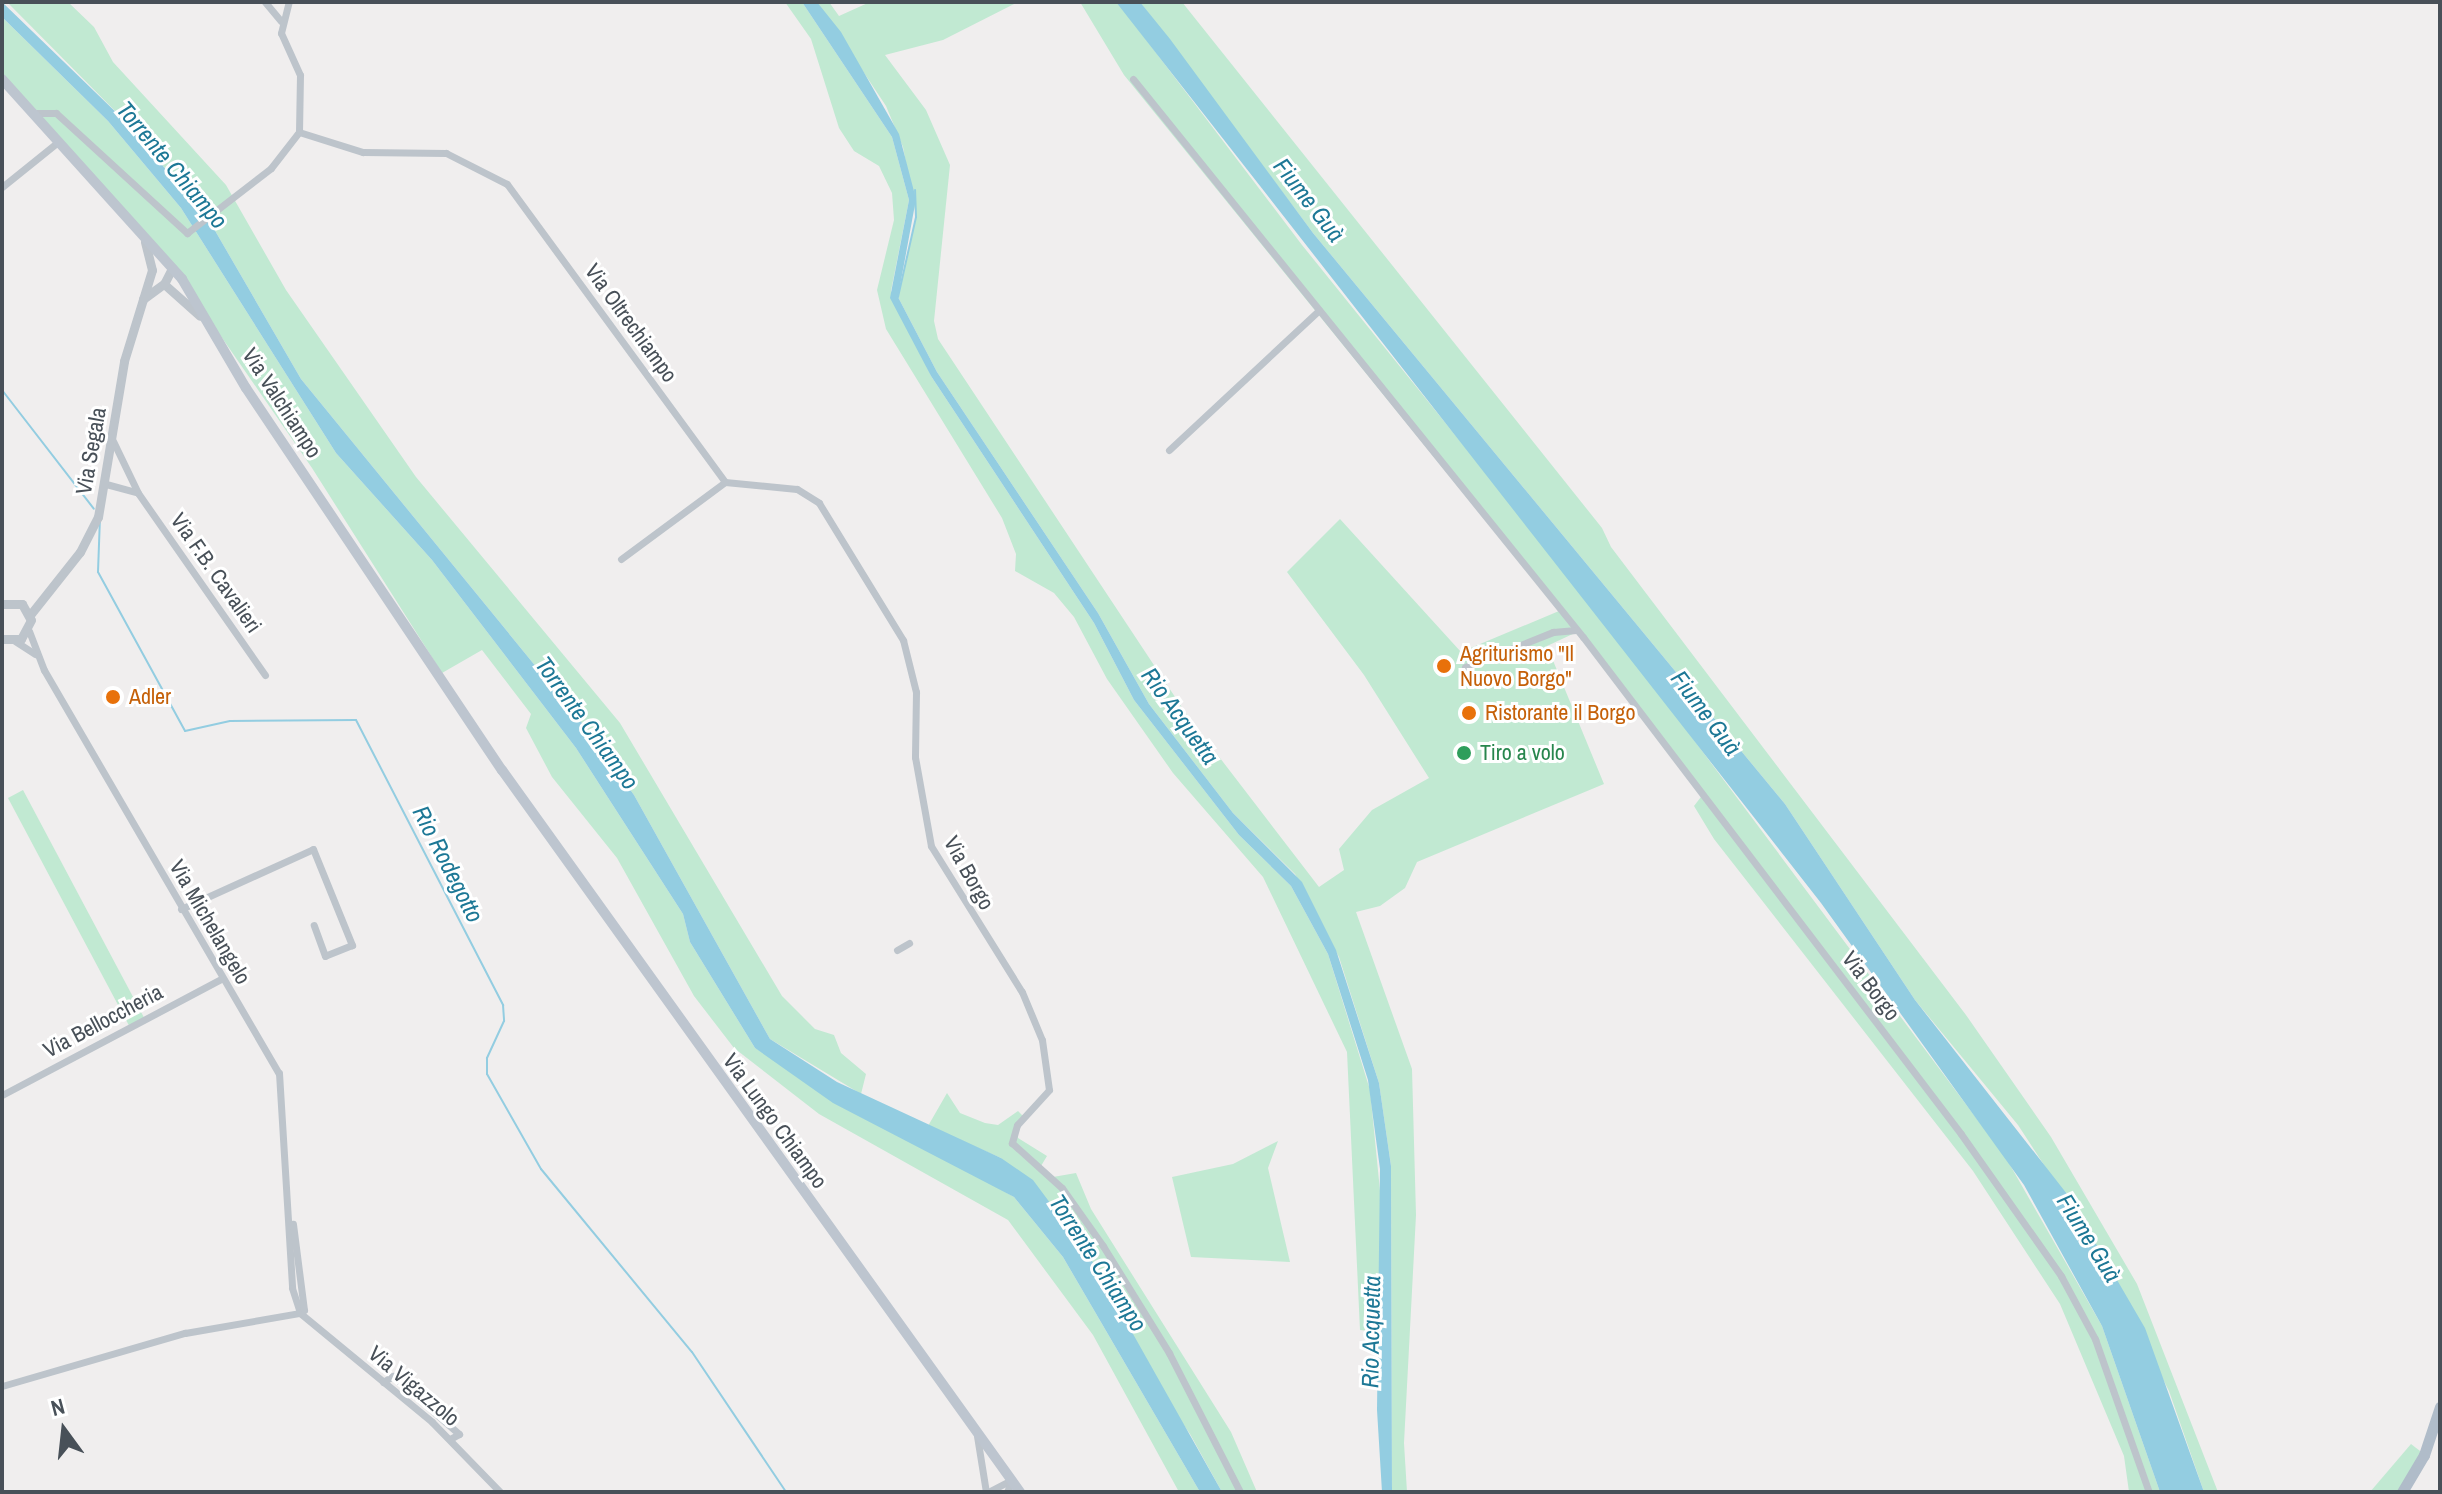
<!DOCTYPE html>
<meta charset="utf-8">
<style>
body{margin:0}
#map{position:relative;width:2442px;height:1494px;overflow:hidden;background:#f0eeee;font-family:"Archivo Narrow",sans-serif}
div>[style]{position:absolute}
.green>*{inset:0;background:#c1e9d2;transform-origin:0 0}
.water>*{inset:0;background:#93cde1}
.stream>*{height:2px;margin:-1px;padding:0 1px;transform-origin:1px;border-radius:1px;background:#93cde1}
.minor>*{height:7px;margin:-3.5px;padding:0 3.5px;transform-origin:3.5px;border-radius:3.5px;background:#bdc4cb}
.tertiary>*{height:9px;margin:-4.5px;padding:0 4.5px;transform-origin:4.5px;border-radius:4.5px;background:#bdc4cb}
.secondary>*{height:10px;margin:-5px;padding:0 5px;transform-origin:5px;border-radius:5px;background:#bdc5cf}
.primary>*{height:11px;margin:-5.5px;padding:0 5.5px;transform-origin:5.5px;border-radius:5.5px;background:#b0bcc9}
.dots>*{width:22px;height:22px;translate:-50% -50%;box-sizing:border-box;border:4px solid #fff;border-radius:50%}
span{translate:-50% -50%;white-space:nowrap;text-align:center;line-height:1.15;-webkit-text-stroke:6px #fff;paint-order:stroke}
.street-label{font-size:22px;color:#485058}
.food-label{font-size:22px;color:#c56008}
.left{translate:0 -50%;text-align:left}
.leisure-label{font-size:22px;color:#27864d}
.water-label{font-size:24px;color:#1d7896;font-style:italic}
.frame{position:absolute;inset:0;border:4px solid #485058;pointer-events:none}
.north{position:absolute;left:24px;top:1390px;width:80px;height:80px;-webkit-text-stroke:6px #fff;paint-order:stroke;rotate:345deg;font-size:22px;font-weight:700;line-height:32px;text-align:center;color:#485058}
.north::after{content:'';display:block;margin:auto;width:28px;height:36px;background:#485058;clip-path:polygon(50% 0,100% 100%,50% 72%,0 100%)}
</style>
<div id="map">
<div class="green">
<i style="clip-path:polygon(7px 2px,68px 2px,94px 27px,113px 62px,226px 185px,286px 290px,416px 477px,620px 723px,782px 996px,815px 1029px,834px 1035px,841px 1053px,866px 1074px,861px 1094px,770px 1039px,634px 795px,582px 723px,301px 379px,210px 222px,125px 121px)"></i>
<i style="clip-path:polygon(785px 2px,802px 2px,892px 137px,909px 200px,891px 291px,931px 376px,1094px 623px,1134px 700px,1239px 835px,1291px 886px,1328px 954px,1370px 1090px,1382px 1211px,1379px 1332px,1360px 1330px,1347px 1052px,1263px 877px,1173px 773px,1107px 679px,1074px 617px,1054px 593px,1015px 571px,1016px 554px,1002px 518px,886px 329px,877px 290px,894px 220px,892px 193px,879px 166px,854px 151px,839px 128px,811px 39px)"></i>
<i style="clip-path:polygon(817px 2px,829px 2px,839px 16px,870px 2px,1018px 2px,943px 40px,885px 55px,926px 110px,950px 165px,934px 321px,938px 339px,1187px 715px,1319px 887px,1344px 870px,1339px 849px,1372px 810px,1429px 778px,1364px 675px,1287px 572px,1340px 519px,1461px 652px,1559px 611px,1124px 75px,1080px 2px,1116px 2px,1122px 8px,1302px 245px,1605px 621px,2006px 1158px,2102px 1326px,2160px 1492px,2129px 1492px,2124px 1456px,2060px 1304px,1973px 1171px,1714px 839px,1694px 806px,1704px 793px,1577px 632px,1547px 646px,1604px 784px,1417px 862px,1405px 888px,1380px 906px,1356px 912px,1412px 1069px,1416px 1215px,1404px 1443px,1407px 1492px,1392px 1492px,1391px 1166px,1379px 1083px,1339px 957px,1295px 874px,1233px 813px,1149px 704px,1098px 613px,937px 372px,898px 297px,916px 216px,903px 147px,886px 106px)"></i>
<i style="clip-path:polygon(1140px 2px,1182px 2px,1602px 528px,1611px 547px,1966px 1015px,2051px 1137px,2137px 1284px,2218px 1492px,2204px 1492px,2169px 1391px,2091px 1237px,2018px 1125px,1915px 1000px,1785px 804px,1313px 233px)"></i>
<i style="clip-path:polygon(2px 17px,108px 121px,181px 208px,336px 453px,432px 560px,576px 748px,683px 914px,690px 942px,755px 1048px,1014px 1197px,1063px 1257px,1200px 1492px,1179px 1492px,1093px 1335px,1008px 1220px,819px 1114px,734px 1048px,694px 996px,617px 858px,552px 777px,526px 728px,531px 714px,482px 650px,442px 673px,312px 468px,160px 248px,2px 80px)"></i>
<i style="left:23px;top:790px;width:258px;height:17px;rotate:62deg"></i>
<i style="clip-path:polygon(947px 1093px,960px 1113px,985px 1123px,998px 1125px,1018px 1111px,1025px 1118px,1018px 1123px,1018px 1138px,1047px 1156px,1041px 1166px,1053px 1177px,1076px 1173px,1091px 1209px,1231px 1432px,1257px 1492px,1222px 1492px,1190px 1434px,1001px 1158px,928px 1126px)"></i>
<i style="clip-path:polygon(1278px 1141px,1268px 1168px,1290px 1262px,1191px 1257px,1172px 1177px,1233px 1164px)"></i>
<i style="clip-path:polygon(2411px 1444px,2424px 1454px,2401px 1492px,2370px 1492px)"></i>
</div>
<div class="water">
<i style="clip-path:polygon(2px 2px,125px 121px,210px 222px,301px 379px,582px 723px,634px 795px,770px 1039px,837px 1082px,1001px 1158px,1033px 1180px,1088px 1254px,1222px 1492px,1200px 1492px,1063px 1257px,1014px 1197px,833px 1103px,755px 1048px,690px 942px,683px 914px,576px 748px,432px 560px,336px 453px,181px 208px,108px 121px,2px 17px)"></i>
<i style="clip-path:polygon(802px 2px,817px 2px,841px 32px,899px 134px,916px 199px,898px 297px,937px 372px,1098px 613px,1149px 704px,1233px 813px,1302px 882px,1336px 950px,1379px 1083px,1391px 1166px,1392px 1492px,1382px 1492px,1377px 1410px,1380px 1169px,1368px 1080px,1328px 954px,1291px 886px,1239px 835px,1134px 700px,1094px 623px,931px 376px,890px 298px,909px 200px,892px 137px)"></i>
<i style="clip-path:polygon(1116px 2px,1140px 2px,1170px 39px,1313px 233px,1785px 804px,1915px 1000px,2067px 1194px,2145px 1328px,2204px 1492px,2160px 1492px,2102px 1326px,2024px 1185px,1821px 903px)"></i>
</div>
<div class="stream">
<i style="left:898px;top:297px;width:82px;rotate:-77.3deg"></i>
<i style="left:916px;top:217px;width:27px;rotate:-92deg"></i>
<i style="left:2px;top:390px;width:150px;rotate:52.3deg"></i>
<i style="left:100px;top:517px;width:55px;rotate:92.1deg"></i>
<i style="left:98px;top:572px;width:181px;rotate:61.3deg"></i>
<i style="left:185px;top:731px;width:46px;rotate:-12.5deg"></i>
<i style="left:230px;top:721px;width:126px;rotate:-0.5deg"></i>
<i style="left:356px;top:720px;width:321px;rotate:62.7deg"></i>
<i style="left:503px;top:1005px;width:16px;rotate:86deg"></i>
<i style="left:504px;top:1021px;width:41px;rotate:114.7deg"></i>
<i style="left:487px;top:1058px;width:16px;rotate:90deg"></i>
<i style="left:487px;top:1074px;width:109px;rotate:60.4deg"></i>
<i style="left:541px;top:1169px;width:237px;rotate:50.5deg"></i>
<i style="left:692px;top:1352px;width:169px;rotate:56.1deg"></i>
</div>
<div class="minor">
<i style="left:265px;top:2px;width:25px;rotate:50deg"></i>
<i style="left:1133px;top:79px;width:717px;rotate:51.12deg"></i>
<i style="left:1583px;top:637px;width:624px;rotate:52.74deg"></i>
<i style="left:1961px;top:1134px;width:174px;rotate:54.8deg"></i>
<i style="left:2061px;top:1276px;width:72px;rotate:61.6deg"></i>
<i style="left:2095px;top:1339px;width:162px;rotate:70.6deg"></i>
<i style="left:35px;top:113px;width:21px"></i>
<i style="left:56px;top:113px;width:178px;rotate:42.5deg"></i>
<i style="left:187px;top:233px;width:106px;rotate:-37.7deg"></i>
<i style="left:271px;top:168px;width:46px;rotate:-52.1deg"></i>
<i style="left:299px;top:132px;width:57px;rotate:-89deg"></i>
<i style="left:300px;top:75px;width:46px;rotate:-114.3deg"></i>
<i style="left:281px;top:33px;width:32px;rotate:-76deg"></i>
<i style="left:299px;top:132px;width:67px;rotate:17.4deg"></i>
<i style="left:363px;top:152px;width:83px;rotate:0.7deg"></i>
<i style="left:446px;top:153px;width:68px;rotate:26.9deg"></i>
<i style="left:507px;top:184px;width:369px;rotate:53.8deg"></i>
<i style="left:725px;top:482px;width:72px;rotate:5.6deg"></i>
<i style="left:797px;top:489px;width:26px;rotate:32deg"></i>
<i style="left:819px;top:503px;width:161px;rotate:58.5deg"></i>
<i style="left:903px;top:640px;width:54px;rotate:76deg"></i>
<i style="left:916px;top:692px;width:65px;rotate:90.9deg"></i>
<i style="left:915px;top:757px;width:90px;rotate:79.8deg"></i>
<i style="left:931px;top:846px;width:172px;rotate:58.1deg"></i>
<i style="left:1022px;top:992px;width:52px;rotate:67.4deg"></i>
<i style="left:1042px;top:1040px;width:50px;rotate:82deg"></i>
<i style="left:1049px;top:1090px;width:47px;rotate:132.4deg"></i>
<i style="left:1017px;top:1125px;width:19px;rotate:106deg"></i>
<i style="left:1012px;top:1143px;width:67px;rotate:42deg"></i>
<i style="left:1062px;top:1188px;width:71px;rotate:54.7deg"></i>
<i style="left:1103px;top:1246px;width:126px;rotate:58.3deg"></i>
<i style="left:1169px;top:1353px;width:156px;rotate:62.9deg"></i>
<i style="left:2px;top:187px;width:73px;rotate:-38.9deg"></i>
<i style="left:113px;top:441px;width:58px;rotate:64.3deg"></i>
<i style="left:138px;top:493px;width:222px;rotate:55.1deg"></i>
<i style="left:1169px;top:450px;width:205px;rotate:-43deg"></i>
<i style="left:106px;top:484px;width:31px;rotate:15deg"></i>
<i style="left:621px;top:559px;width:129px;rotate:-36.5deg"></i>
<i style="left:29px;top:631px;width:42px;rotate:69deg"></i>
<i style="left:44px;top:670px;width:467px;rotate:59.8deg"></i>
<i style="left:279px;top:1073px;width:215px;rotate:86.5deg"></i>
<i style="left:292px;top:1288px;width:26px;rotate:72deg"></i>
<i style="left:300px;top:1313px;width:171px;rotate:39.5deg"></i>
<i style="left:432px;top:1422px;width:98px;rotate:45.8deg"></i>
<i style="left:15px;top:641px;width:24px;rotate:33deg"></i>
<i style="left:1465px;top:667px;width:95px;rotate:-21.7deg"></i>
<i style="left:1553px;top:632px;width:23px;rotate:-5deg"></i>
<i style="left:181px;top:909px;width:145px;rotate:-24.4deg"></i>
<i style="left:313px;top:849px;width:104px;rotate:67.9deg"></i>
<i style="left:352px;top:945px;width:29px;rotate:158deg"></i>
<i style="left:325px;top:956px;width:33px;rotate:-110deg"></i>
<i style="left:897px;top:950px;width:14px;rotate:-30deg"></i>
<i style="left:2px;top:1095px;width:248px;rotate:-27.9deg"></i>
<i style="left:383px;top:1382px;width:12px;rotate:-31deg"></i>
<i style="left:393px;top:1376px;width:88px;rotate:41.3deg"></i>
<i style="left:459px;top:1434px;width:10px;rotate:151deg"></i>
<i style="left:2px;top:1386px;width:191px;rotate:-16.2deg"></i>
<i style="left:185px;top:1333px;width:117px;rotate:-9.9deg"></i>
<i style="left:300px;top:1313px;width:5px;rotate:-37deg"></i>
<i style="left:304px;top:1310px;width:87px;rotate:-97.3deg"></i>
<i style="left:977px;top:1436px;width:57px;rotate:80.9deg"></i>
<i style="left:988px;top:1492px;width:27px;rotate:-27deg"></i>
<i style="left:1012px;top:1480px;width:13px;rotate:113deg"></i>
</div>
<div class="tertiary">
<i style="left:164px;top:284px;width:48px;rotate:41.6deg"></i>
<i style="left:143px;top:299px;width:26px;rotate:-36deg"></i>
<i style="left:164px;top:284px;width:18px;rotate:-63deg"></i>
<i style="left:2px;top:604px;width:20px"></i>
<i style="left:22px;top:604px;width:18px;rotate:61deg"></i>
<i style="left:31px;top:620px;width:21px;rotate:118deg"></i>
<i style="left:21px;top:639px;width:19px;rotate:180deg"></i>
<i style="left:30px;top:615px;width:80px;rotate:-51.6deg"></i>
<i style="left:80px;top:552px;width:39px;rotate:-63deg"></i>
<i style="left:98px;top:517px;width:158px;rotate:-80.5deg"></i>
<i style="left:124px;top:361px;width:95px;rotate:-72.9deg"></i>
<i style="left:152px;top:270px;width:29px;rotate:-104deg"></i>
</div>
<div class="secondary">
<i style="left:2px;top:79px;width:269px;rotate:48deg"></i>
<i style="left:182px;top:279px;width:126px;rotate:59.6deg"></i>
<i style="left:246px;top:388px;width:460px;rotate:56.2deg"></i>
<i style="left:502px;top:770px;width:889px;rotate:54.34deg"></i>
</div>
<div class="primary">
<i style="left:2402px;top:1492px;width:43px;rotate:-59.3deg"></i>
<i style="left:2424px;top:1455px;width:51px;rotate:-71.6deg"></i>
</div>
<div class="dots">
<i style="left:1444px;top:666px;background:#e8710a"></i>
<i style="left:113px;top:697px;background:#e8710a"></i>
<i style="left:1469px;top:713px;background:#e8710a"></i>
<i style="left:1464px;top:753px;background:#2e9e5b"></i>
</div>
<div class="street-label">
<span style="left:631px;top:323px;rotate:54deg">Via Oltrechiampo</span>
<span style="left:282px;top:403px;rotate:57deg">Via Valchiampo</span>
<span style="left:91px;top:451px;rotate:-80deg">Via Segala</span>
<span style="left:216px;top:573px;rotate:55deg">Via F.B. Cavalieri</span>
<span style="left:969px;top:873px;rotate:61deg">Via Borgo</span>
<span style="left:210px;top:922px;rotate:60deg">Via Michelangelo</span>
<span style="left:1871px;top:986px;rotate:53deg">Via Borgo</span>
<span style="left:103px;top:1021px;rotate:-28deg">Via Belloccheria</span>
<span style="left:775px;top:1121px;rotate:54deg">Via Lungo Chiampo</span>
<span style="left:414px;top:1386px;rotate:40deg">Via Vigazzolo</span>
</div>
<div class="food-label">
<span class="left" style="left:1460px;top:666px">Agriturismo "Il<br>Nuovo Borgo"</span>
<span class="left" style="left:129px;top:697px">Adler</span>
<span class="left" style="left:1485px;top:713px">Ristorante il Borgo</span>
</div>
<div class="leisure-label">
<span class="left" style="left:1480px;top:753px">Tiro a volo</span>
</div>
<div class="water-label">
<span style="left:172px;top:165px;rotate:50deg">Torrente Chiampo</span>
<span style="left:1309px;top:200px;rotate:52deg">Fiume Guà</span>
<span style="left:1706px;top:713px;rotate:53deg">Fiume Guà</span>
<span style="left:1180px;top:716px;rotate:54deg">Rio Acquetta</span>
<span style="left:587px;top:723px;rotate:54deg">Torrente Chiampo</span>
<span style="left:448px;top:864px;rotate:63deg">Rio Rodegotto</span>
<span style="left:2089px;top:1238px;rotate:58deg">Fiume Guà</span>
<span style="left:1098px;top:1263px;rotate:57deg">Torrente Chiampo</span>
<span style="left:1371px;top:1332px;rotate:-89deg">Rio Acquetta</span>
</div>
<div class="frame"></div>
<div class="north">N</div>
</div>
